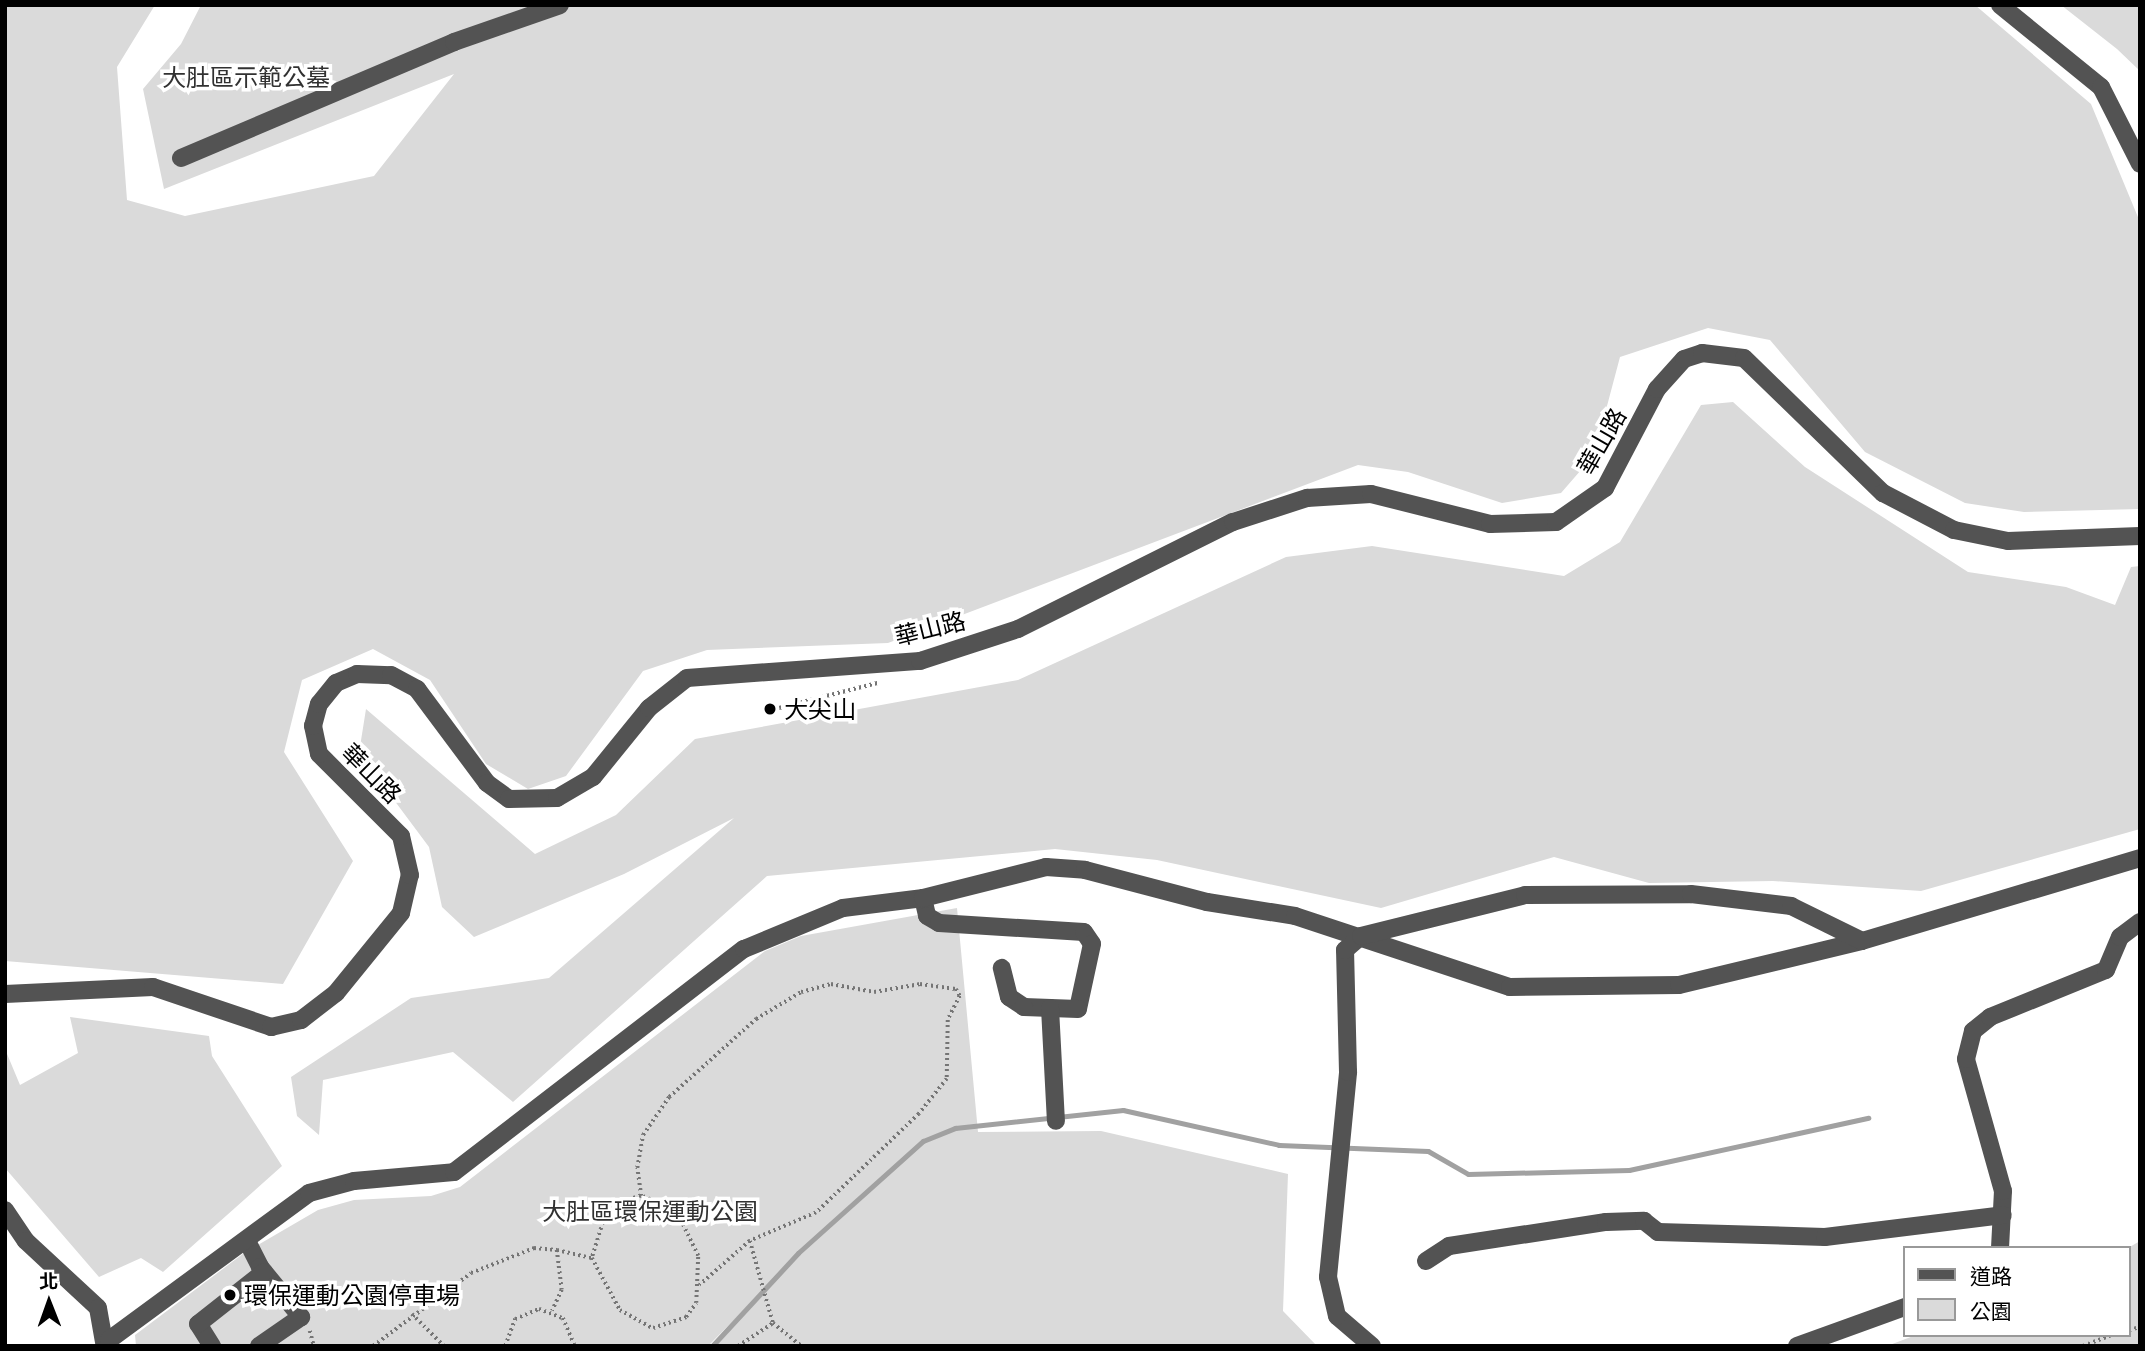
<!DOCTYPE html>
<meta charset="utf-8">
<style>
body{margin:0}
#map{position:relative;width:2145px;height:1351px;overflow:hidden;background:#fff;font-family:"Exo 2","Noto Sans TC",sans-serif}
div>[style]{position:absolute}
.green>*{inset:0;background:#dadada}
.stream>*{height:5px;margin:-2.5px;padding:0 2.5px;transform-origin:2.5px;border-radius:2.5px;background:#a1a1a1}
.path>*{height:3.5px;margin-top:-1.75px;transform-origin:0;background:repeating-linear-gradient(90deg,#757575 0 2px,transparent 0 5.5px)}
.minor>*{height:18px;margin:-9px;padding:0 9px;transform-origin:9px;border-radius:9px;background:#535353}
.dots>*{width:19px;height:19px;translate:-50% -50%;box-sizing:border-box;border:4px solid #fff;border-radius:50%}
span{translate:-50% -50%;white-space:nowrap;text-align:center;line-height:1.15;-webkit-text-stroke:7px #fff;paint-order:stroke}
.park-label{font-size:24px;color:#313131}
.street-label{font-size:24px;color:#000}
.poi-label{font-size:24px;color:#000}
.left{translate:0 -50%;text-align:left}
.frame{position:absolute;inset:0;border:7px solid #000;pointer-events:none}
.legend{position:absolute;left:1903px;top:1246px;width:228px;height:91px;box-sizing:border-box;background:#fff;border:2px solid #999;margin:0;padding:9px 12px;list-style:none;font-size:21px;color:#000}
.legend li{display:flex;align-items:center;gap:14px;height:35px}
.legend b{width:35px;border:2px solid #999}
.north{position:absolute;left:14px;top:1267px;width:70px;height:70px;-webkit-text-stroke:5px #fff;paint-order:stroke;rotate:359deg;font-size:19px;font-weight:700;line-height:28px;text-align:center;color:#000}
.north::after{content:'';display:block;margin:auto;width:24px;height:32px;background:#000;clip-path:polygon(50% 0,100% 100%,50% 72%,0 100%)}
</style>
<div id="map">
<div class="green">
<i style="clip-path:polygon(5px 5px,155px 5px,117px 67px,127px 200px,185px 216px,374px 176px,454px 74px,164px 189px,143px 89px,181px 44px,201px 5px,1975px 5px,2091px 104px,2140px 222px,2140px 509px,2024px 512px,1965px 503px,1865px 452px,1770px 340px,1708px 328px,1620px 357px,1594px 455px,1561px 493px,1502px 503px,1408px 472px,1358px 465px,888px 643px,707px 650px,643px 671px,566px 776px,528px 789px,486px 764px,430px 680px,373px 649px,302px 680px,284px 752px,353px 861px,283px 984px,5px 961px)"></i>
<i style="clip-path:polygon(2061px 5px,2140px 5px,2140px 71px,2117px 49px)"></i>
<i style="clip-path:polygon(1733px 402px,1805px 467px,1968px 572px,2066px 587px,2115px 605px,2131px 567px,2140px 566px,2140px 829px,1921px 891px,1773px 881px,1649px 883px,1554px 857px,1381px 908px,1157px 860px,1055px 849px,767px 876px,513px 1102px,453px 1052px,323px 1080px,319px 1135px,297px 1116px,291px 1077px,411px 998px,549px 978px,734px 818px,624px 874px,474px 937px,442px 907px,429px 847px,359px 753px,366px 709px,535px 854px,616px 815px,695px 739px,1018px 680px,1286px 557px,1372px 546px,1564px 576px,1620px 542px,1701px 405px)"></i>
<i style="clip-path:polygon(957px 908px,978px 1132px,1101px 1131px,1288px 1174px,1283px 1311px,1317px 1346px,716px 1346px,776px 1278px,708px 1346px,136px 1346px,135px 1335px,244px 1253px,318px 1210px,354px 1200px,431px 1196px,460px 1187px,765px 951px,801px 936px)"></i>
<i style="clip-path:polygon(70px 1017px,209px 1036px,212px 1056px,282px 1166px,163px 1272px,141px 1258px,99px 1277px,5px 1168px,5px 1049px,20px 1085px,78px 1053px)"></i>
<i style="clip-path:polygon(2140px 1241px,2140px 1346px,1887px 1346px,1916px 1335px,2129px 1335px,2128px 1248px)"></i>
</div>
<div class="stream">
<i style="left:712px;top:1346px;width:127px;rotate:-47.2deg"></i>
<i style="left:798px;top:1253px;width:168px;rotate:-41.9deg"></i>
<i style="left:923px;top:1141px;width:35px;rotate:-22deg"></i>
<i style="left:955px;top:1128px;width:169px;rotate:-6.1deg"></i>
<i style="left:1123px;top:1110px;width:160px;rotate:12.6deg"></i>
<i style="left:1279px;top:1145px;width:149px;rotate:2.3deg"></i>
<i style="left:1428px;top:1151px;width:46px;rotate:29.9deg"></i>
<i style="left:1468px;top:1174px;width:161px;rotate:-1.4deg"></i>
<i style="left:1629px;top:1170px;width:245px;rotate:-12.3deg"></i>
</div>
<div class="path">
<i style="left:763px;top:712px;width:119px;rotate:-14.2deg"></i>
<i style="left:641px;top:1196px;width:28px;rotate:-98deg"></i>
<i style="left:637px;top:1168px;width:34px;rotate:-80deg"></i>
<i style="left:643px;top:1135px;width:46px;rotate:-55.6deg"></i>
<i style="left:669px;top:1097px;width:117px;rotate:-41.9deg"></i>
<i style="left:756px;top:1019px;width:52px;rotate:-31deg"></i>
<i style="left:801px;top:992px;width:31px;rotate:-15deg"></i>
<i style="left:831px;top:984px;width:44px;rotate:10.5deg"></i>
<i style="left:874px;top:992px;width:47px;rotate:-9.9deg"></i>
<i style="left:920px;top:984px;width:36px;rotate:8deg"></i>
<i style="left:956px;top:989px;width:8px;rotate:60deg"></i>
<i style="left:960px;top:996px;width:27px;rotate:117deg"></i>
<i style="left:948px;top:1020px;width:59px;rotate:91deg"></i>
<i style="left:947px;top:1079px;width:45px;rotate:128.7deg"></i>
<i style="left:919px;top:1114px;width:143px;rotate:136.1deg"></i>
<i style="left:816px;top:1213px;width:72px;rotate:157deg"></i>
<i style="left:750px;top:1241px;width:67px;rotate:138.7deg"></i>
<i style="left:750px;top:1241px;width:85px;rotate:74.3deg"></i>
<i style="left:773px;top:1323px;width:36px;rotate:39deg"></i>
<i style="left:557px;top:1250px;width:36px;rotate:13deg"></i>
<i style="left:592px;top:1258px;width:59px;rotate:61.7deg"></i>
<i style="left:620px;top:1310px;width:38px;rotate:29deg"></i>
<i style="left:653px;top:1328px;width:35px;rotate:-18deg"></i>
<i style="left:686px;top:1317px;width:17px;rotate:-54deg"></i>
<i style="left:696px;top:1303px;width:47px;rotate:-87.6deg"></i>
<i style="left:698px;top:1256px;width:41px;rotate:-115.9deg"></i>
<i style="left:680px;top:1219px;width:20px;rotate:-139deg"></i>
<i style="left:665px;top:1206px;width:26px;rotate:-157deg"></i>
<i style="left:641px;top:1196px;width:35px;rotate:162deg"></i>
<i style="left:608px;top:1207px;width:53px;rotate:107.4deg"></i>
<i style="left:412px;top:1314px;width:45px;rotate:45deg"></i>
<i style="left:2129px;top:1330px;width:11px;rotate:-15deg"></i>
<i style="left:310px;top:1331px;width:16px;rotate:75deg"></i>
<i style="left:373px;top:1346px;width:122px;rotate:-36.7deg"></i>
<i style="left:471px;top:1273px;width:68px;rotate:-21.6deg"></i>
<i style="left:534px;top:1248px;width:23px;rotate:5deg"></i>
<i style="left:557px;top:1250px;width:40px;rotate:82.9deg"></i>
<i style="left:562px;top:1290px;width:23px;rotate:115deg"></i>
<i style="left:505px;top:1346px;width:29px;rotate:-70deg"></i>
<i style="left:515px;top:1319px;width:26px;rotate:-23deg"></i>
<i style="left:539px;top:1309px;width:26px;rotate:21deg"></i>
<i style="left:563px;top:1318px;width:30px;rotate:67deg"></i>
<i style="left:738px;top:1346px;width:42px;rotate:-33.3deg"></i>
<i style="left:2083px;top:1346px;width:31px;rotate:-21deg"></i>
</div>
<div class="minor">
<i style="left:2000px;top:5px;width:130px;rotate:39.1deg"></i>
<i style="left:2101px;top:87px;width:86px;rotate:63.1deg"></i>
<i style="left:181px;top:158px;width:297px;rotate:-23deg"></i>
<i style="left:454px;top:42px;width:112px;rotate:-19.2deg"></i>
<i style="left:923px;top:898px;width:18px;rotate:77deg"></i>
<i style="left:927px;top:916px;width:14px;rotate:30deg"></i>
<i style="left:939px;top:923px;width:145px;rotate:3.6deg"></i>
<i style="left:1084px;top:932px;width:14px;rotate:56deg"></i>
<i style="left:1092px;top:944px;width:66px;rotate:102.2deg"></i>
<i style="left:1078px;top:1009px;width:54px;rotate:-177.9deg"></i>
<i style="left:1024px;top:1007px;width:18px;rotate:-146deg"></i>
<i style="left:1009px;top:997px;width:30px;rotate:-104deg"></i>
<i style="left:5px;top:994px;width:148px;rotate:-2.7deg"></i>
<i style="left:153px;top:987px;width:125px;rotate:18.7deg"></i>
<i style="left:271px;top:1027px;width:31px;rotate:-13deg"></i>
<i style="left:301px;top:1020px;width:44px;rotate:-37.6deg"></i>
<i style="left:336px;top:993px;width:103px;rotate:-50.9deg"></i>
<i style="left:401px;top:913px;width:39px;rotate:-77deg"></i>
<i style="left:410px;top:875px;width:40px;rotate:-103deg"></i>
<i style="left:401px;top:836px;width:116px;rotate:-135deg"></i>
<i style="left:319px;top:754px;width:29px;rotate:-102deg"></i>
<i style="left:313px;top:726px;width:23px;rotate:-75deg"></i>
<i style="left:319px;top:704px;width:27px;rotate:-51deg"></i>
<i style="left:336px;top:683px;width:23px;rotate:-23deg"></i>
<i style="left:357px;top:674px;width:34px;rotate:2deg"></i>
<i style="left:391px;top:675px;width:30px;rotate:28deg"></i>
<i style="left:417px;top:689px;width:117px;rotate:53.3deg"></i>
<i style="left:487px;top:783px;width:27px;rotate:36deg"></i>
<i style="left:509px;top:799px;width:48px;rotate:-1.2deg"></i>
<i style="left:557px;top:798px;width:42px;rotate:-30.3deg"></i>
<i style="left:593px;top:777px;width:89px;rotate:-50.9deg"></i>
<i style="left:649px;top:708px;width:48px;rotate:-38.3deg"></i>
<i style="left:687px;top:678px;width:234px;rotate:-4.2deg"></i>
<i style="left:920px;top:661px;width:103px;rotate:-18.1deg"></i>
<i style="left:1018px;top:629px;width:240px;rotate:-26.5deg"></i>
<i style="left:1233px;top:522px;width:78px;rotate:-18deg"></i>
<i style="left:1307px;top:498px;width:64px;rotate:-3.6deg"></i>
<i style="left:1371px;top:494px;width:123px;rotate:14.1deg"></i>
<i style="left:1490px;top:524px;width:66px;rotate:-1.7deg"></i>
<i style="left:1556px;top:522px;width:60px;rotate:-34.8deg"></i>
<i style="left:1605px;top:488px;width:112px;rotate:-62.3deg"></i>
<i style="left:1657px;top:389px;width:40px;rotate:-48deg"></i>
<i style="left:1684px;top:359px;width:19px;rotate:-18deg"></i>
<i style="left:1702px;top:353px;width:42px;rotate:6.8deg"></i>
<i style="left:1744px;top:358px;width:194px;rotate:44.2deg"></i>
<i style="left:1883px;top:493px;width:80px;rotate:27.5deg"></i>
<i style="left:1954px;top:530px;width:55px;rotate:11.5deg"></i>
<i style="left:2008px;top:541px;width:132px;rotate:-2.2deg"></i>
<i style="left:1050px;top:1008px;width:113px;rotate:87deg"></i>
<i style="left:5px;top:1210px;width:37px;rotate:56deg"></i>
<i style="left:26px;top:1241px;width:98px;rotate:42.9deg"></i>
<i style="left:98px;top:1308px;width:39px;rotate:80deg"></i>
<i style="left:247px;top:1241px;width:29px;rotate:63deg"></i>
<i style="left:260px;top:1267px;width:65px;rotate:50.6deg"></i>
<i style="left:301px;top:1317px;width:51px;rotate:145.4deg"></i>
<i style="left:2000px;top:1248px;width:57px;rotate:-87deg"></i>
<i style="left:2003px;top:1191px;width:137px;rotate:-105.7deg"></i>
<i style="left:1966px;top:1059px;width:29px;rotate:-76deg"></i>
<i style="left:1973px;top:1031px;width:22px;rotate:-39deg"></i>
<i style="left:1990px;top:1017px;width:125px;rotate:-22.1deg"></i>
<i style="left:2106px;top:970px;width:36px;rotate:-67deg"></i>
<i style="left:2120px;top:937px;width:25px;rotate:-37deg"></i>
<i style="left:1426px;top:1261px;width:27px;rotate:-33deg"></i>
<i style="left:1449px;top:1246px;width:159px;rotate:-8.7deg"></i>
<i style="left:1606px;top:1222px;width:38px;rotate:-2deg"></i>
<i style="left:1644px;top:1221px;width:18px;rotate:38deg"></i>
<i style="left:1658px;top:1232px;width:167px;rotate:1.7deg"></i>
<i style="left:1825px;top:1237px;width:179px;rotate:-7deg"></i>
<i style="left:109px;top:1340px;width:248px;rotate:-36.3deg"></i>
<i style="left:309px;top:1193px;width:47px;rotate:-14.9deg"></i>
<i style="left:354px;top:1181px;width:100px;rotate:-5.1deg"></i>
<i style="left:454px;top:1172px;width:366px;rotate:-37.6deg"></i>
<i style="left:744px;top:949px;width:107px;rotate:-22.5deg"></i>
<i style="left:843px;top:908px;width:81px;rotate:-7.1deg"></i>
<i style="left:923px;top:898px;width:127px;rotate:-14.1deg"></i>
<i style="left:1046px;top:867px;width:39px;rotate:4deg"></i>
<i style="left:1085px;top:870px;width:126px;rotate:14.7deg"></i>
<i style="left:1207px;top:902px;width:89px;rotate:9deg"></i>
<i style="left:1295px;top:916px;width:226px;rotate:18.3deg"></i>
<i style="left:1510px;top:987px;width:169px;rotate:-0.7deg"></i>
<i style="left:1679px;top:985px;width:188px;rotate:-13.5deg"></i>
<i style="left:1862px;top:941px;width:290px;rotate:-16.6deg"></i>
<i style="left:212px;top:1346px;width:26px;rotate:-122deg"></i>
<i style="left:198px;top:1324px;width:84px;rotate:-38.2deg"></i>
<i style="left:1372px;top:1346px;width:46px;rotate:-139.4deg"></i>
<i style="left:1337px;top:1316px;width:40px;rotate:-103deg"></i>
<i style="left:1328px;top:1277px;width:206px;rotate:-84.4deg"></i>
<i style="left:1348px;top:1072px;width:122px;rotate:-91.4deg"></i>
<i style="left:1345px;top:950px;width:21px;rotate:-41deg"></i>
<i style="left:1361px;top:936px;width:169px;rotate:-14deg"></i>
<i style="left:1525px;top:895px;width:166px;rotate:-0.3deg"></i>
<i style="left:1691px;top:894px;width:101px;rotate:6.8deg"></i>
<i style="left:1791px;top:906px;width:79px;rotate:26.2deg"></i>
<i style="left:1797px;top:1346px;width:115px;rotate:-19.9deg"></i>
</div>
<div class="dots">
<i style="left:770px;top:709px;background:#000"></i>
<i style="left:230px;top:1295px;background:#000"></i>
</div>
<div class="park-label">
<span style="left:246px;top:77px">大肚區示範公墓</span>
<span style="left:650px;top:1211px">大肚區環保運動公園</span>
</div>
<div class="street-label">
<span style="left:1601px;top:441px;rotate:-60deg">華山路</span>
<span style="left:930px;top:628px;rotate:-14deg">華山路</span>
<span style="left:372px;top:773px;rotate:45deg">華山路</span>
</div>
<div class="poi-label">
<span class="left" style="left:784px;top:709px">大尖山</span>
<span class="left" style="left:244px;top:1295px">環保運動公園停車場</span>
</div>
<div class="frame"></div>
<ul class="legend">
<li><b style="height:9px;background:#535353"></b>道路</li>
<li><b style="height:19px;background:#dadada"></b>公園</li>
</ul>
<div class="north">北</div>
</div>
